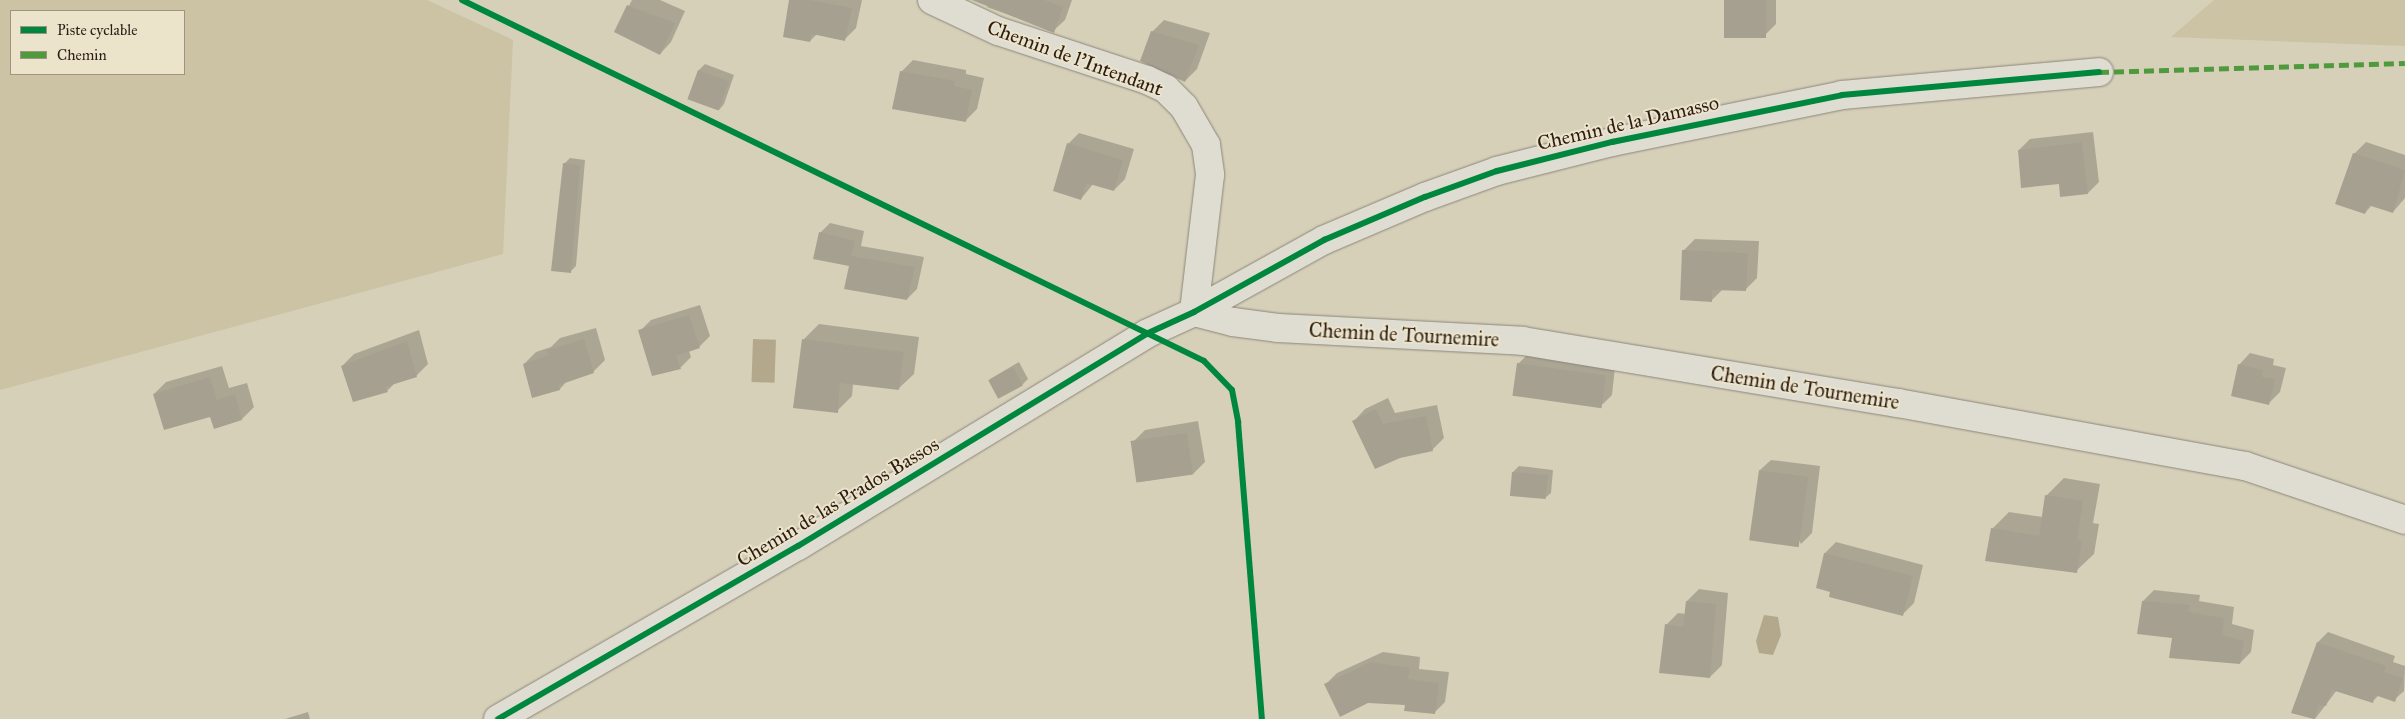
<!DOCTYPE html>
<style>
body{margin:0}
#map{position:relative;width:2405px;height:719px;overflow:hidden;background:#d6d0b9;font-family:"IM FELL Great Primer",serif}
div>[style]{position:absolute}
.green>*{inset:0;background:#ccc2a4}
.water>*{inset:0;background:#b3a88c;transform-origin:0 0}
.shadow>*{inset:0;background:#0003}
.building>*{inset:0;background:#a6a091;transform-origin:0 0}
.roads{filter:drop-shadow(0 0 1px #8c8679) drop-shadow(0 0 1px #8c8679)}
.minor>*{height:28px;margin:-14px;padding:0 14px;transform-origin:14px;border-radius:14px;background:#dfdcd1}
.quiet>*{height:5px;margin-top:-2.5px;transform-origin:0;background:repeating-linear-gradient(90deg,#4f9a3d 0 10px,transparent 0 15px)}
.cycleway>*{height:6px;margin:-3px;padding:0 3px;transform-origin:3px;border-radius:3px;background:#00873e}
span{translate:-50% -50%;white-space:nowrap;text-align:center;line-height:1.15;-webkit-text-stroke:4px #ece4ca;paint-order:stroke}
.street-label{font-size:20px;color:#2c1c15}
.legend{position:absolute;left:10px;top:10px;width:175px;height:65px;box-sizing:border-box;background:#ece4ca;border:1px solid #9f9482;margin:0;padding:6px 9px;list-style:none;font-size:15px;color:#2c1c15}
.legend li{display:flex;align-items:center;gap:10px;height:25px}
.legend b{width:25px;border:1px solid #9f9482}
</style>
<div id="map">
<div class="green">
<i style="clip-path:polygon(evenodd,0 0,427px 0,513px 40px,503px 254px,0 390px,0 0,11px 11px,184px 11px,184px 74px,11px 74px,11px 11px)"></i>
<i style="clip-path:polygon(2214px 0,2405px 0,2405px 46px,2171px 37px)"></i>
</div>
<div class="water">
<i style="left:753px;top:339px;width:23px;height:43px;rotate:2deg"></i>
<i style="clip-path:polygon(1764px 615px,1778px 617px,1781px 635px,1773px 655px,1759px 653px,1756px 641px)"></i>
</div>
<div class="shadow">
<i style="clip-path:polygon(632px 0,660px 0,685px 11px,671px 42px,660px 54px,616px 31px)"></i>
<i style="clip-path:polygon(790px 0,862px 0,856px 28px,845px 39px,817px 34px,810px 41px)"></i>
<i style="clip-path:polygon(989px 0,1072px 0,1065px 20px,1053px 31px,987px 7px)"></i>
<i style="clip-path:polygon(1725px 0,1776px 0,1776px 24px,1765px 35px)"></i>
<i style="clip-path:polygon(1164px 20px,1210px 33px,1197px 69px,1185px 81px,1152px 32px)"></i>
<i style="clip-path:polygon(913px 60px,966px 70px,966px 74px,984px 78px,977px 109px,965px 121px,901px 72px)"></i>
<i style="clip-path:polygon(705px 64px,734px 75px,724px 104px,719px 110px,690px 98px,699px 70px)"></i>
<i style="clip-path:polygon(2093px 132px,2099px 182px,2088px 193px,2060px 182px,2019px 150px,2030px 139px)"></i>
<i style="clip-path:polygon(1079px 133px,1134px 149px,1125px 179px,1114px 190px,1093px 184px,1081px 199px,1068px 144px)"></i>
<i style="clip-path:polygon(2366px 142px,2405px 155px,2405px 198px,2393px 212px,2372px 205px,2365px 213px,2354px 154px)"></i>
<i style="clip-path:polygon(570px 158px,585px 160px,576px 266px,570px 272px,564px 164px)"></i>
<i style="clip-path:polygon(830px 223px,864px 231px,861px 246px,924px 257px,917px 289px,907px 299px,850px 265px,820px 233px)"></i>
<i style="clip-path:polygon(1695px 239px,1759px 241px,1757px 278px,1745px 290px,1723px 289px,1712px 300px,1683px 251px)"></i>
<i style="clip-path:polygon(700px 305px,710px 336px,699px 347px,689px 351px,691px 357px,680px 368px,640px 331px,651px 320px)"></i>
<i style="clip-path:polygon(819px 324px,919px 337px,914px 374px,898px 389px,853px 384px,852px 396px,837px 411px,804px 339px)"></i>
<i style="clip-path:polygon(596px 328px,605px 360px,593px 372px,567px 381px,560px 389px,524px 364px,536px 352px,551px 347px,560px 338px)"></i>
<i style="clip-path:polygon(419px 330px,428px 364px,416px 376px,395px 383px,387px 391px,342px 366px,354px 354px)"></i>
<i style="clip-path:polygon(2250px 353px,2274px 359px,2273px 365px,2286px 368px,2280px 392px,2269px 403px,2239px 365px)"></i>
<i style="clip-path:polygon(1527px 355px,1615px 367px,1612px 395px,1603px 404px,1518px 364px)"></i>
<i style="clip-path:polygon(1019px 362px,1028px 379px,1022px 385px,990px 379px)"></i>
<i style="clip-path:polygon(222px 366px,229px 388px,247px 383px,254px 407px,242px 419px,215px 428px,210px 415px,154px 394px,166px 382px)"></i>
<i style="clip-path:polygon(1388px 398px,1395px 413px,1437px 405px,1444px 438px,1432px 450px,1354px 421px,1365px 409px)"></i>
<i style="clip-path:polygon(1198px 421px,1205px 462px,1193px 474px,1139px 482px,1133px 442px,1145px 430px)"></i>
<i style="clip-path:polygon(1771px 460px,1820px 466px,1812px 533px,1801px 544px,1760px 470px)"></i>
<i style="clip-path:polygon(1519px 466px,1553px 470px,1551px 493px,1545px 498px,1511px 495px,1513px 472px)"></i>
<i style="clip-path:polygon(2064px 478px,2100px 484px,2093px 523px,2099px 524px,2094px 554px,2076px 571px,1992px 529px,2009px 512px,2043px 517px,2046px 496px)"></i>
<i style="clip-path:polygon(1836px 542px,1923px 565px,1914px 603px,1903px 614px,1832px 591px,1825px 553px)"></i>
<i style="clip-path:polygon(1699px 589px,1728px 593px,1722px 665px,1710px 677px,1666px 625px,1678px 613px,1686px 614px,1687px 601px)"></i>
<i style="clip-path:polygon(2154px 590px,2200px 595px,2199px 601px,2234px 607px,2232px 624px,2254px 630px,2251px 652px,2240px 663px,2143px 601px)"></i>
<i style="clip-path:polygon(2328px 632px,2395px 656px,2393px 662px,2405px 666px,2404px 691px,2394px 700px,2379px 695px,2372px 702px,2337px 690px,2315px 719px,2293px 713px,2318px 642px)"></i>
<i style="clip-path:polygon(1383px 652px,1420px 657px,1419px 669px,1449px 672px,1445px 702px,1434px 713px,1326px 684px,1337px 673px)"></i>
<i style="clip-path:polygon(308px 712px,310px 719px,285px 719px)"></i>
</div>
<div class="building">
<i style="clip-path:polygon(789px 0,810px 0,852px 8px,845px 41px,812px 34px,810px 42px,783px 37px)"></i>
<i style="clip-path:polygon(972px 0,1044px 0,1063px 7px,1054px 33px)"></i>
<i style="left:1724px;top:0;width:42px;height:38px"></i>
<i style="clip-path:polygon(627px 5px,675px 23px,660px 55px,614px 32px)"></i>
<i style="clip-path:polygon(1151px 31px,1199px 45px,1185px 82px,1140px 61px)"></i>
<i style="left:698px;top:70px;width:33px;height:31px;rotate:20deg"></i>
<i style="clip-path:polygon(900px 71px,955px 81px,954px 86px,972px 90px,966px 122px,892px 109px)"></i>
<i style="clip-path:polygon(2082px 142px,2088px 194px,2060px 197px,2059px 184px,2021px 188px,2018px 150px)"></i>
<i style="clip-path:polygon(1067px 143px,1123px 160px,1114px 191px,1086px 183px,1081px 200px,1053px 191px)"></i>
<i style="clip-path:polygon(2353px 153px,2405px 170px,2393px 213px,2368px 205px,2365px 214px,2335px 204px)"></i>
<i style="clip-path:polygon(563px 163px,580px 165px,571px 273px,551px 271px)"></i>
<i style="clip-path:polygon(819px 232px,855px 241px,851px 256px,915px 267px,907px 300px,844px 289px,849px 266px,813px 259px)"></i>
<i style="clip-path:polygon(1682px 250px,1748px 253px,1746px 291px,1712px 290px,1712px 302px,1680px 300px)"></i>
<i style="clip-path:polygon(689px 315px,700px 348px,676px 356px,681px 369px,652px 376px,638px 330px)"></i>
<i style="clip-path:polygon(584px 339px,594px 373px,559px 385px,560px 390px,532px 398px,523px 364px,549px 355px,547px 350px)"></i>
<i style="clip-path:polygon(802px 339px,904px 352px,899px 390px,840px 383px,838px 413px,793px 408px)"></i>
<i style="clip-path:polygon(407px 341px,417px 377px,385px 387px,388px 392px,353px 402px,341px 366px)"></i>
<i style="left:1517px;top:363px;width:90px;height:33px;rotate:8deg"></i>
<i style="clip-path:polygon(2238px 364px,2263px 370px,2262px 377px,2275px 379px,2269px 405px,2231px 396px)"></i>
<i style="left:1013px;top:367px;width:21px;height:28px;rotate:62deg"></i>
<i style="clip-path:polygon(210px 377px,217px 400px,235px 394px,242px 420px,214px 429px,210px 417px,164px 430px,153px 394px)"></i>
<i style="clip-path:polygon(1376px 409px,1383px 424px,1426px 416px,1433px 451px,1400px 458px,1375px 469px,1352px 421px)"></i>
<i style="left:1187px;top:433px;width:42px;height:57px;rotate:82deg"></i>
<i style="left:1759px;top:470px;width:50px;height:71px;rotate:8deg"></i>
<i style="left:1512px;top:472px;width:36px;height:24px;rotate:5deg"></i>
<i style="clip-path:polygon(2045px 495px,2083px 501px,2077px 540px,2082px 541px,2077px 573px,1985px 561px,1991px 528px,2039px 536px)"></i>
<i style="clip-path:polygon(1824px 553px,1913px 576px,1903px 616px,1829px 597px,1830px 592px,1816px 588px)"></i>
<i style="clip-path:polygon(1686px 601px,1716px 604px,1710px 678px,1659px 673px,1665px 624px,1683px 627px)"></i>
<i style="clip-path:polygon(2142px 601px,2190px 605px,2188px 612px,2224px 618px,2222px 635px,2244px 641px,2240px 664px,2169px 658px,2172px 638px,2137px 634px)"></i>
<i style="clip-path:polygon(2317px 642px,2386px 666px,2384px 672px,2403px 678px,2395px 702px,2375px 695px,2373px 703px,2332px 690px,2326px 706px,2319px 705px,2314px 719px,2291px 713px)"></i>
<i style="clip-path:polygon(1371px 662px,1410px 668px,1408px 679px,1439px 683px,1435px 714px,1404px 711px,1405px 705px,1368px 703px,1340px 717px,1324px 684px)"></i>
</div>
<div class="roads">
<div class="minor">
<i style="left:932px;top:0;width:73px;rotate:25.2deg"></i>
<i style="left:998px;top:31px;width:157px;rotate:18.2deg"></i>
<i style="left:1147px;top:80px;width:21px;rotate:25deg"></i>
<i style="left:1166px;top:89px;width:25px;rotate:45deg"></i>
<i style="left:1184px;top:107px;width:44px;rotate:59.9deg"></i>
<i style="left:1206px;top:145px;width:30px;rotate:82deg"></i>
<i style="left:1210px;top:175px;width:138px;rotate:96.7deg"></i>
<i style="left:1194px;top:312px;width:40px;rotate:14.4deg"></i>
<i style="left:1233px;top:322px;width:45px;rotate:7.6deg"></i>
<i style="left:1278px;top:328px;width:245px;rotate:3deg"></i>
<i style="left:1523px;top:341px;width:380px;rotate:9.4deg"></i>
<i style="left:1898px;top:403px;width:353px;rotate:10.3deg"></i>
<i style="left:2245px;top:466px;width:169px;rotate:18.6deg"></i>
<i style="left:498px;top:719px;width:346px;rotate:-30deg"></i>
<i style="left:798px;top:546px;width:407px;rotate:-31.3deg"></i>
<i style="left:1146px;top:334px;width:53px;rotate:-24.6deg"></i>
<i style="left:1194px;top:312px;width:149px;rotate:-29deg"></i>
<i style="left:1324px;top:240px;width:110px;rotate:-23.1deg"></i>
<i style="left:1425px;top:197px;width:77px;rotate:-19.9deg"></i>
<i style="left:1497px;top:171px;width:119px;rotate:-14.2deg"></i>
<i style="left:1612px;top:142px;width:235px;rotate:-11.5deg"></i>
<i style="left:1842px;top:95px;width:258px;rotate:-5.1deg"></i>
</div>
</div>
<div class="quiet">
<i style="left:2099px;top:72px;width:306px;rotate:-1.7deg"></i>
</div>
<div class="cycleway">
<i style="left:462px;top:0;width:825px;rotate:25.94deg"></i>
<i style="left:1204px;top:361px;width:40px;rotate:46deg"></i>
<i style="left:1232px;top:390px;width:33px;rotate:79deg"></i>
<i style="left:1238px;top:422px;width:298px;rotate:85.4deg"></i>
<i style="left:498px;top:719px;width:346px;rotate:-30deg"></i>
<i style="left:798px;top:546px;width:407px;rotate:-31.3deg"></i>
<i style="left:1146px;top:334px;width:53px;rotate:-24.6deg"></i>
<i style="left:1194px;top:312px;width:149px;rotate:-29deg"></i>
<i style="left:1324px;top:240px;width:110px;rotate:-23.1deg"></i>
<i style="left:1425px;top:197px;width:77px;rotate:-19.9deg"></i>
<i style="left:1497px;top:171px;width:119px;rotate:-14.2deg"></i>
<i style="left:1612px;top:142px;width:235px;rotate:-11.5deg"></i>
<i style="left:1842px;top:95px;width:258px;rotate:-5.1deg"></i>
</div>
<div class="street-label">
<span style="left:1075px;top:58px;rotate:20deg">Chemin de l'Intendant</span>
<span style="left:1628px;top:123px;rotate:-13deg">Chemin de la Damasso</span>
<span style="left:1404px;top:335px;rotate:3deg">Chemin de Tournemire</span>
<span style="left:1805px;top:388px;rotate:9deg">Chemin de Tournemire</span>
<span style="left:838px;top:502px;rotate:-31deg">Chemin de las Prados Bassos</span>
</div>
<ul class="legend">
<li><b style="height:6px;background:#00873e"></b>Piste cyclable</li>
<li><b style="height:6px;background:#4f9a3d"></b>Chemin</li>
</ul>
</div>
